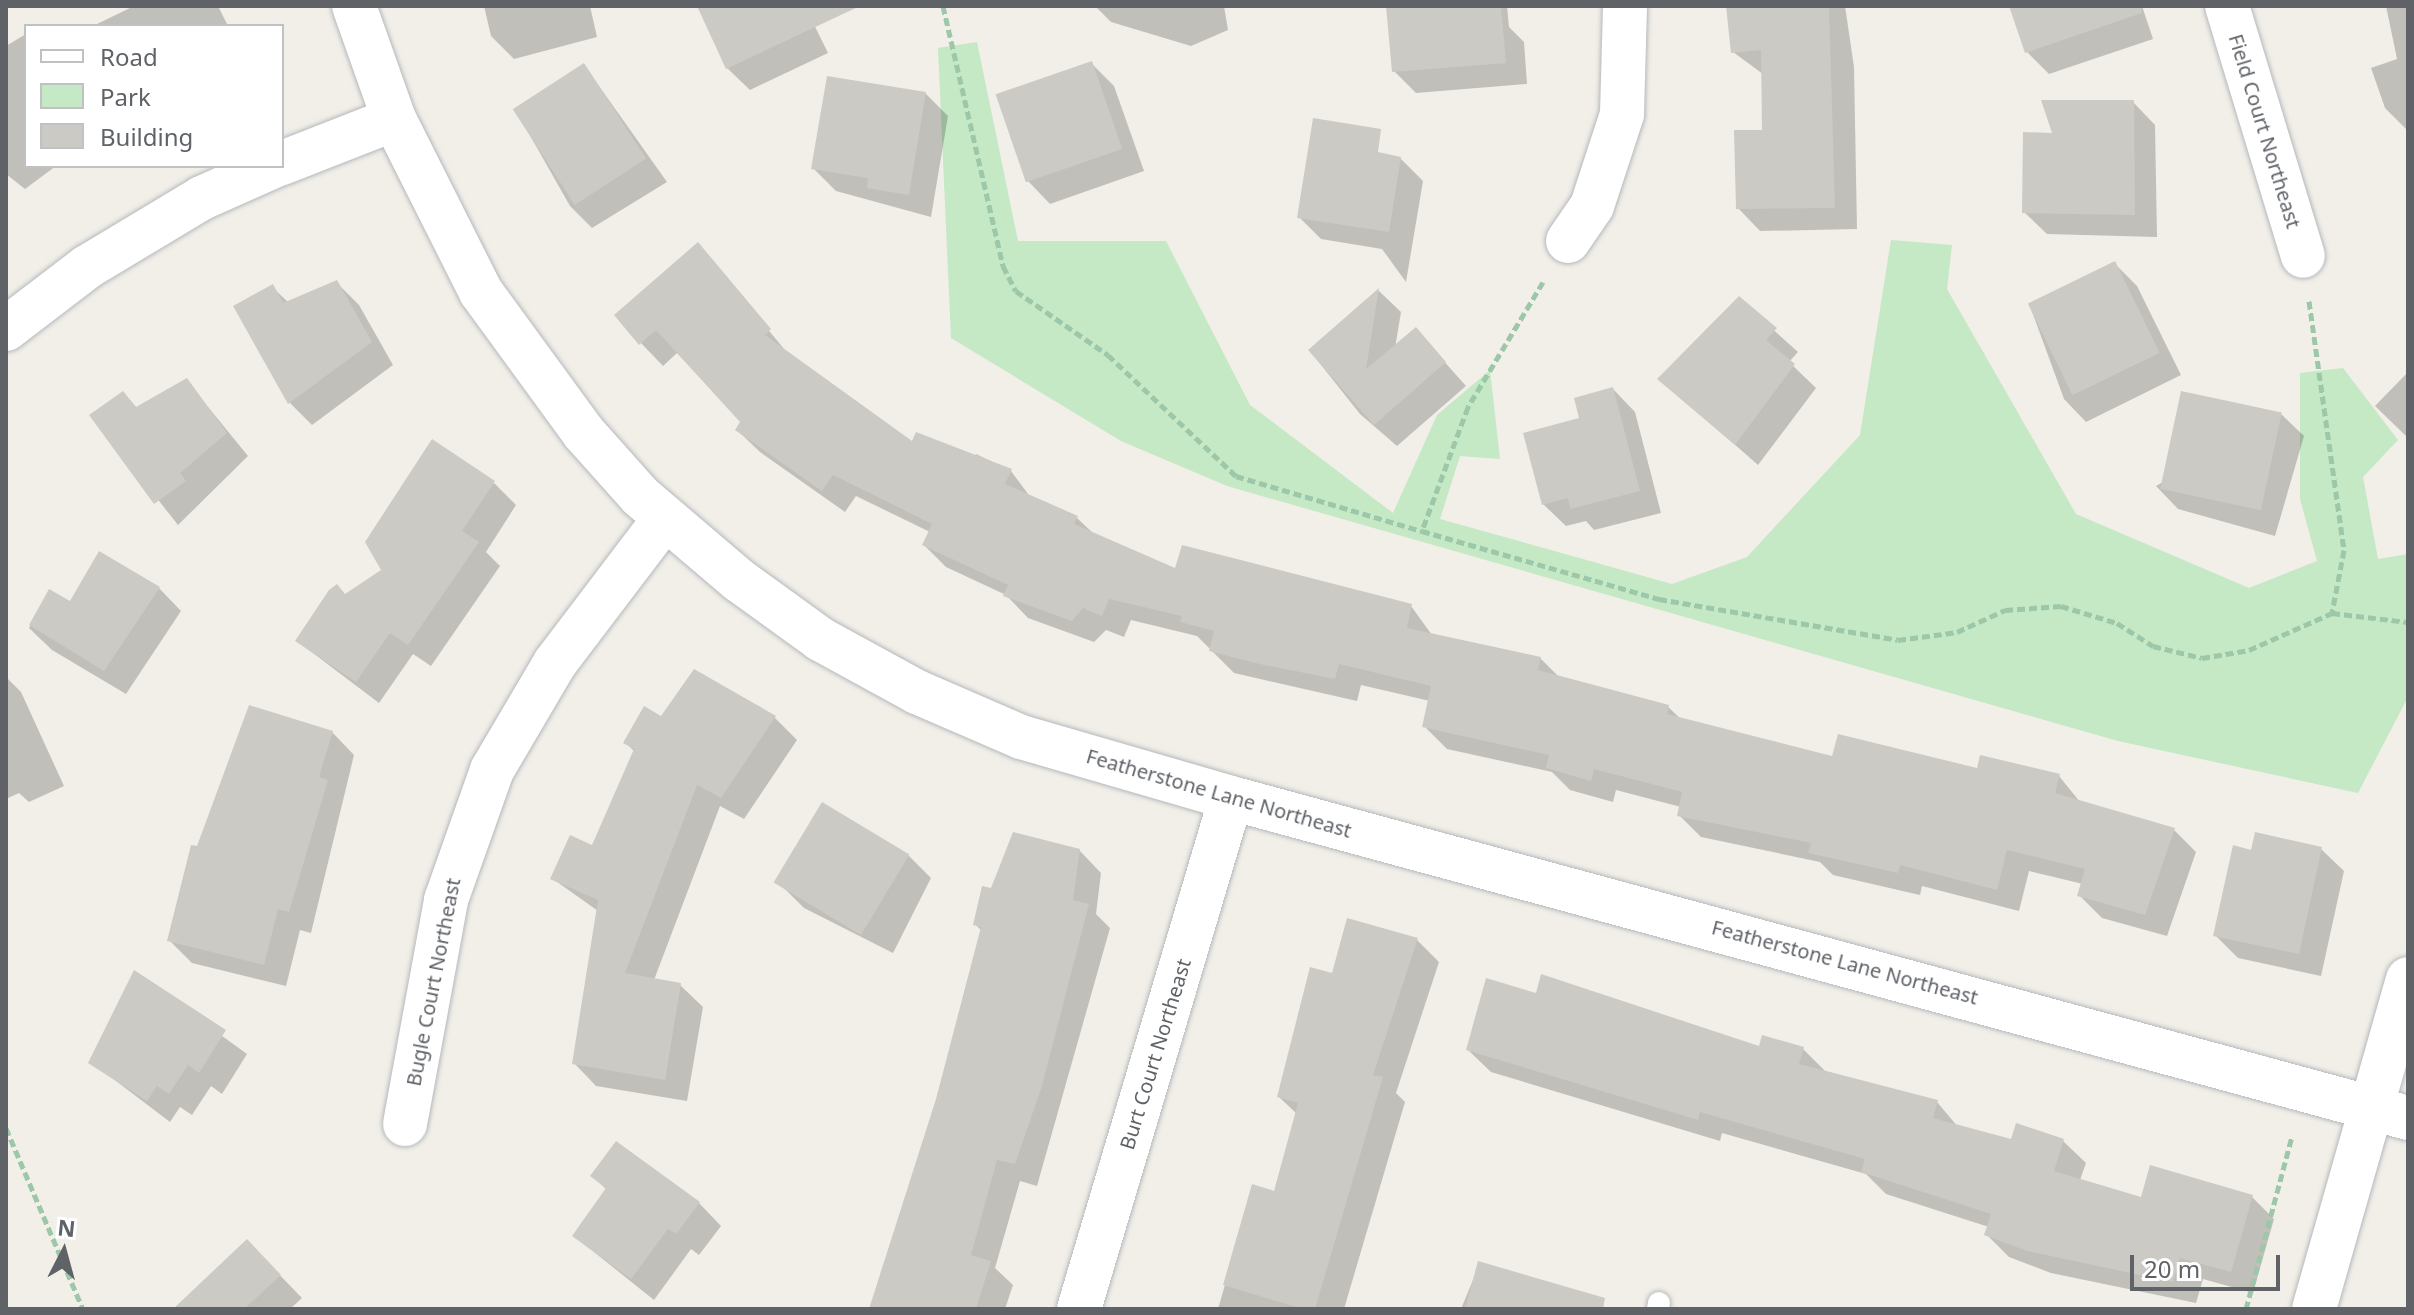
<!DOCTYPE html>
<style>
body{margin:0}
#map{position:relative;width:2414px;height:1315px;overflow:hidden;background:#f1efe8;font-family:"Noto Sans",sans-serif}
div>[style]{position:absolute}
.green>*{inset:0;background:#c5e8c5}
.shadow>*{inset:0;background:#0003}
.building>*{inset:0;background:#cccac5;transform-origin:0 0}
.path>*{height:5px;margin-top:-2.5px;transform-origin:0;background:repeating-linear-gradient(90deg,#9cc7a9 0 8px,transparent 0 12px)}
.roads{filter:drop-shadow(0 0 2px #b5b8bc) drop-shadow(0 0 2px #b5b8bc)}
.lane>*{height:22px;margin:-11px;padding:0 11px;transform-origin:11px;border-radius:11px;background:#fff}
.street>*{height:44px;margin:-22px;padding:0 22px;transform-origin:22px;border-radius:22px;background:#fff}
span{translate:-50% -50%;white-space:nowrap;text-align:center;line-height:1.15;-webkit-text-stroke:6px #fff;paint-order:stroke}
.street-label{font-size:20px;color:#5f6368}
.frame{position:absolute;inset:0;border:8px solid #5f6368;pointer-events:none}
.legend{position:absolute;left:24px;top:24px;width:260px;height:144px;box-sizing:border-box;background:#fff;border:2px solid #bfc1c3;margin:0;padding:10px 14px;list-style:none;font-size:24px;color:#5f6368}
.legend li{display:flex;align-items:center;gap:16px;height:40px}
.legend b{width:40px;border:2px solid #bfc1c3}
.north{position:absolute;left:24px;top:1211px;width:80px;height:80px;-webkit-text-stroke:6px #fff;paint-order:stroke;rotate:6deg;font-size:22px;font-weight:700;line-height:32px;text-align:center;color:#5f6368}
.north::after{content:'';display:block;margin:auto;width:28px;height:36px;background:#5f6368;clip-path:polygon(50% 0,100% 100%,50% 72%,0 100%)}
.scale{position:absolute;left:2130px;top:1255px;width:150px;height:36px;box-sizing:border-box;border:4px solid #5f6368;border-top:0;padding-left:10px;font-size:24px;line-height:28px;white-space:nowrap;color:#5f6368;-webkit-text-stroke:6px #fff;paint-order:stroke}
</style>
<div id="map">
<div class="green">
<i style="clip-path:polygon(977px 42px,1018px 241px,1166px 241px,1250px 405px,1393px 513px,1437px 415px,1490px 370px,1500px 459px,1460px 456px,1440px 519px,1672px 584px,1747px 557px,1860px 435px,1891px 240px,1952px 245px,1947px 289px,2076px 514px,2249px 588px,2317px 561px,2300px 499px,2300px 373px,2343px 368px,2398px 440px,2363px 477px,2378px 559px,2408px 554px,2408px 697px,2358px 793px,2118px 741px,1227px 486px,1121px 441px,951px 338px,938px 48px)"></i>
</div>
<div class="shadow">
<i style="clip-path:polygon(134px 6px,218px 6px,228px 26px,93px 26px)"></i>
<i style="clip-path:polygon(484px 6px,590px 6px,597px 37px,514px 59px,491px 36px)"></i>
<i style="clip-path:polygon(699px 6px,805px 6px,828px 53px,750px 90px,727px 68px)"></i>
<i style="clip-path:polygon(1095px 6px,1224px 6px,1228px 30px,1191px 46px,1111px 22px)"></i>
<i style="clip-path:polygon(1388px 6px,1507px 6px,1509px 27px,1524px 42px,1527px 84px,1416px 93px,1394px 71px)"></i>
<i style="clip-path:polygon(1733px 6px,1845px 6px,1854px 67px,1857px 229px,1760px 231px,1738px 208px,1764px 132px,1763px 74px,1733px 52px)"></i>
<i style="clip-path:polygon(2011px 6px,2142px 6px,2153px 39px,2049px 74px,2027px 52px)"></i>
<i style="clip-path:polygon(2386px 6px,2408px 6px,2407px 130px,2385px 108px,2371px 68px,2397px 59px)"></i>
<i style="clip-path:polygon(26px 34px,26px 166px,56px 166px,25px 189px,6px 174px,6px 46px)"></i>
<i style="clip-path:polygon(1091px 63px,1114px 86px,1144px 171px,1050px 204px,1028px 181px)"></i>
<i style="clip-path:polygon(584px 65px,667px 182px,592px 228px,570px 206px,515px 109px)"></i>
<i style="clip-path:polygon(925px 93px,948px 116px,931px 217px,836px 191px,813px 168px)"></i>
<i style="clip-path:polygon(2133px 102px,2155px 125px,2157px 237px,2047px 234px,2024px 212px,2055px 135px)"></i>
<i style="clip-path:polygon(1369px 153px,1400px 158px,1423px 181px,1406px 282px,1382px 249px,1321px 239px,1299px 217px)"></i>
<i style="clip-path:polygon(698px 245px,789px 355px,913px 444px,971px 462px,976px 454px,1011px 471px,1031px 498px,1076px 517px,1095px 535px,1176px 571px,1411px 606px,1432px 635px,1540px 658px,1560px 678px,1668px 707px,1682px 720px,1834px 759px,2059px 776px,2080px 802px,2174px 830px,2196px 852px,2167px 936px,2102px 918px,2080px 896px,2083px 884px,2029px 871px,2019px 911px,1922px 886px,1920px 895px,1833px 875px,1820px 862px,1701px 837px,1679px 815px,1681px 807px,1616px 790px,1613px 802px,1570px 790px,1552px 772px,1447px 749px,1424px 726px,1430px 701px,1361px 685px,1357px 701px,1234px 673px,1197px 636px,1131px 620px,1124px 637px,1106px 630px,1094px 642px,1028px 618px,1006px 595px,946px 567px,924px 545px,930px 532px,856px 496px,845px 512px,760px 452px,737px 430px,743px 422px,677px 353px,663px 366px,641px 343px)"></i>
<i style="clip-path:polygon(2115px 264px,2137px 286px,2181px 375px,2086px 422px,2064px 399px,2030px 306px)"></i>
<i style="clip-path:polygon(337px 283px,359px 305px,393px 365px,312px 425px,290px 403px,240px 305px,272px 287px,289px 303px)"></i>
<i style="clip-path:polygon(1379px 291px,1401px 312px,1395px 348px,1416px 330px,1466px 386px,1397px 446px,1360px 414px,1310px 351px)"></i>
<i style="clip-path:polygon(1739px 299px,1798px 352px,1789px 362px,1816px 388px,1758px 465px,1660px 379px)"></i>
<i style="clip-path:polygon(2408px 372px,2408px 438px,2375px 406px)"></i>
<i style="clip-path:polygon(186px 380px,248px 456px,178px 525px,92px 416px,123px 394px,138px 409px)"></i>
<i style="clip-path:polygon(1613px 389px,1635px 412px,1661px 513px,1594px 530px,1586px 521px,1566px 526px,1543px 504px,1581px 420px)"></i>
<i style="clip-path:polygon(2281px 414px,2304px 436px,2275px 536px,2178px 509px,2156px 486px)"></i>
<i style="clip-path:polygon(494px 483px,516px 505px,486px 552px,500px 566px,431px 666px,413px 654px,379px 703px,297px 641px)"></i>
<i style="clip-path:polygon(159px 588px,181px 611px,126px 694px,52px 650px,29px 628px,50px 592px,71px 603px)"></i>
<i style="clip-path:polygon(694px 672px,775px 718px,797px 740px,744px 819px,720px 806px,654px 980px,680px 985px,703px 1007px,687px 1101px,596px 1086px,574px 1063px,598px 911px,553px 879px,594px 848px,635px 752px,625px 742px,661px 718px)"></i>
<i style="clip-path:polygon(6px 677px,21px 692px,64px 786px,29px 802px,19px 793px,6px 799px)"></i>
<i style="clip-path:polygon(332px 732px,354px 755px,311px 933px,300px 930px,286px 986px,192px 963px,169px 940px,198px 849px)"></i>
<i style="clip-path:polygon(2321px 849px,2344px 871px,2321px 976px,2238px 958px,2215px 935px)"></i>
<i style="clip-path:polygon(1079px 850px,1101px 873px,1096px 914px,1110px 928px,1037px 1186px,1020px 1181px,995px 1268px,1013px 1285px,1005px 1309px,871px 1309px,938px 1099px,982px 931px,975px 924px,992px 890px)"></i>
<i style="clip-path:polygon(909px 856px,931px 878px,893px 953px,804px 908px,781px 885px)"></i>
<i style="clip-path:polygon(1417px 940px,1439px 962px,1396px 1093px,1405px 1102px,1344px 1309px,1218px 1309px,1253px 1187px,1276px 1193px,1297px 1114px,1279px 1097px,1333px 976px)"></i>
<i style="clip-path:polygon(135px 973px,247px 1054px,222px 1094px,211px 1086px,192px 1115px,180px 1107px,170px 1122px,91px 1062px)"></i>
<i style="clip-path:polygon(1537px 995px,1760px 1048px,1803px 1049px,1825px 1071px,1937px 1102px,1958px 1127px,2013px 1142px,2063px 1141px,2086px 1163px,2080px 1180px,2142px 1199px,2252px 1197px,2274px 1219px,2253px 1293px,2203px 1279px,2196px 1303px,2051px 1273px,2009px 1257px,1987px 1235px,1989px 1227px,1886px 1194px,1866px 1174px,1722px 1133px,1720px 1141px,1491px 1072px,1468px 1050px)"></i>
<i style="clip-path:polygon(592px 1176px,699px 1203px,721px 1226px,699px 1255px,691px 1249px,654px 1300px,574px 1236px,607px 1190px)"></i>
<i style="clip-path:polygon(1480px 1263px,1573px 1309px,1461px 1309px)"></i>
<i style="clip-path:polygon(269px 1264px,302px 1298px,290px 1309px,176px 1309px)"></i>
</div>
<div class="building">
<i style="clip-path:polygon(697px 6px,860px 6px,726px 69px)"></i>
<i style="clip-path:polygon(1386px 6px,1501px 6px,1506px 63px,1392px 72px)"></i>
<i style="clip-path:polygon(1726px 6px,1829px 6px,1835px 208px,1736px 209px,1734px 130px,1762px 130px,1761px 50px,1731px 53px)"></i>
<i style="clip-path:polygon(2009px 6px,2141px 6px,2142px 13px,2025px 53px)"></i>
<i style="left:1092px;top:61px;width:93px;height:102px;rotate:71deg"></i>
<i style="left:584px;top:63px;width:114px;height:85px;rotate:57deg"></i>
<i style="clip-path:polygon(827px 76px,926px 92px,909px 195px,867px 188px,868px 178px,811px 169px)"></i>
<i style="clip-path:polygon(2041px 100px,2134px 100px,2135px 215px,2022px 213px,2023px 132px,2052px 133px)"></i>
<i style="clip-path:polygon(1313px 118px,1381px 129px,1378px 152px,1401px 157px,1389px 232px,1297px 218px)"></i>
<i style="clip-path:polygon(698px 242px,771px 329px,765px 335px,912px 441px,916px 432px,1012px 469px,1005px 484px,1078px 516px,1074px 524px,1175px 568px,1182px 545px,1412px 604px,1407px 628px,1541px 657px,1538px 670px,1669px 705px,1667px 714px,1832px 756px,1838px 734px,1977px 768px,1980px 755px,2060px 774px,2055px 793px,2175px 828px,2145px 915px,2077px 896px,2085px 869px,2007px 850px,1997px 890px,1900px 865px,1898px 873px,1808px 853px,1811px 843px,1677px 816px,1682px 792px,1594px 769px,1591px 781px,1546px 768px,1549px 755px,1422px 727px,1431px 686px,1339px 664px,1335px 679px,1255px 663px,1209px 651px,1214px 631px,1180px 622px,1182px 616px,1109px 599px,1102px 616px,1083px 608px,1072px 621px,1003px 596px,1008px 585px,922px 545px,932px 524px,833px 475px,822px 491px,735px 430px,740px 422px,656px 330px,639px 345px,614px 315px)"></i>
<i style="left:2115px;top:261px;width:102px;height:97px;rotate:64deg"></i>
<i style="clip-path:polygon(337px 280px,372px 342px,288px 404px,233px 306px,273px 284px,283px 303px)"></i>
<i style="clip-path:polygon(1379px 288px,1366px 369px,1416px 327px,1446px 362px,1374px 425px,1308px 350px)"></i>
<i style="clip-path:polygon(1739px 296px,1777px 328px,1766px 340px,1795px 364px,1735px 445px,1657px 379px)"></i>
<i style="clip-path:polygon(187px 378px,227px 433px,180px 473px,186px 481px,154px 504px,89px 415px,123px 391px,136px 407px)"></i>
<i style="clip-path:polygon(1613px 387px,1640px 491px,1570px 509px,1568px 498px,1542px 505px,1523px 433px,1579px 418px,1574px 398px)"></i>
<i style="left:2181px;top:391px;width:103px;height:100px;rotate:12deg"></i>
<i style="clip-path:polygon(432px 439px,495px 481px,462px 531px,479px 542px,408px 645px,390px 633px,356px 682px,295px 641px,329px 590px,337px 584px,345px 594px,381px 570px,365px 542px)"></i>
<i style="clip-path:polygon(99px 551px,160px 587px,104px 671px,29px 625px,49px 589px,70px 601px)"></i>
<i style="clip-path:polygon(694px 669px,776px 716px,721px 798px,697px 785px,625px 973px,681px 983px,665px 1080px,572px 1064px,598px 900px,550px 879px,570px 835px,592px 845px,634px 749px,623px 743px,644px 706px,661px 716px)"></i>
<i style="clip-path:polygon(249px 705px,333px 731px,319px 777px,328px 780px,289px 912px,278px 909px,264px 965px,167px 941px,191px 845px,197px 846px)"></i>
<i style="left:822px;top:802px;width:102px;height:94px;rotate:31deg"></i>
<i style="clip-path:polygon(1013px 832px,1080px 849px,1073px 900px,1089px 904px,1042px 1086px,1015px 1164px,997px 1160px,971px 1255px,991px 1261px,976px 1309px,869px 1309px,936px 1099px,981px 927px,973px 925px,982px 886px,991px 888px)"></i>
<i style="clip-path:polygon(2255px 832px,2322px 847px,2299px 954px,2213px 936px,2233px 845px,2251px 850px)"></i>
<i style="clip-path:polygon(1347px 918px,1418px 938px,1373px 1075px,1383px 1077px,1315px 1309px,1303px 1309px,1223px 1285px,1252px 1184px,1274px 1191px,1298px 1103px,1277px 1097px,1310px 967px,1332px 973px)"></i>
<i style="clip-path:polygon(134px 970px,226px 1030px,199px 1073px,188px 1065px,169px 1094px,157px 1086px,147px 1101px,88px 1063px)"></i>
<i style="clip-path:polygon(1541px 974px,1759px 1046px,1762px 1035px,1804px 1047px,1799px 1064px,1938px 1100px,1933px 1118px,2011px 1139px,2016px 1123px,2064px 1139px,2054px 1171px,2141px 1197px,2150px 1165px,2253px 1195px,2231px 1272px,2180px 1258px,2173px 1282px,2027px 1251px,1984px 1235px,1991px 1214px,1861px 1172px,1865px 1159px,1700px 1112px,1698px 1120px,1466px 1050px,1486px 978px,1536px 993px)"></i>
<i style="clip-path:polygon(616px 1141px,700px 1202px,676px 1234px,668px 1229px,631px 1279px,572px 1236px,606px 1188px,590px 1176px)"></i>
<i style="clip-path:polygon(247px 1239px,281px 1275px,244px 1309px,173px 1309px)"></i>
<i style="clip-path:polygon(1478px 1261px,1605px 1298px,1603px 1309px,1465px 1309px)"></i>
</div>
<div class="path">
<i style="left:943px;top:6px;width:267px;rotate:77deg"></i>
<i style="left:1003px;top:266px;width:28px;rotate:63deg"></i>
<i style="left:1016px;top:291px;width:112px;rotate:34.8deg"></i>
<i style="left:1108px;top:355px;width:176px;rotate:43.4deg"></i>
<i style="left:1236px;top:476px;width:194px;rotate:16.5deg"></i>
<i style="left:1543px;top:282px;width:146px;rotate:121deg"></i>
<i style="left:1468px;top:407px;width:132px;rotate:110.4deg"></i>
<i style="left:1422px;top:531px;width:247px;rotate:16deg"></i>
<i style="left:1659px;top:599px;width:242px;rotate:9.7deg"></i>
<i style="left:1898px;top:640px;width:60px;rotate:-7.7deg"></i>
<i style="left:1957px;top:632px;width:53px;rotate:-24.6deg"></i>
<i style="left:2005px;top:610px;width:56px;rotate:-4.1deg"></i>
<i style="left:2061px;top:606px;width:59px;rotate:16.9deg"></i>
<i style="left:2117px;top:623px;width:43px;rotate:32.6deg"></i>
<i style="left:2153px;top:646px;width:50px;rotate:13.8deg"></i>
<i style="left:2202px;top:658px;width:48px;rotate:-9.7deg"></i>
<i style="left:2249px;top:650px;width:91px;rotate:-24deg"></i>
<i style="left:2332px;top:613px;width:77px;rotate:6.8deg"></i>
<i style="left:2309px;top:301px;width:251px;rotate:82deg"></i>
<i style="left:2344px;top:550px;width:64px;rotate:100.8deg"></i>
<i style="left:6px;top:1128px;width:197px;rotate:67deg"></i>
<i style="left:2246px;top:1309px;width:179px;rotate:-75.1deg"></i>
</div>
<div class="roads">
<div class="lane">
<i style="left:1658px;top:1309px;width:6px;rotate:-81deg"></i>
</div>
<div class="street">
<i style="left:354px;top:6px;width:120px;rotate:70.5deg"></i>
<i style="left:394px;top:119px;width:194px;rotate:63.3deg"></i>
<i style="left:481px;top:292px;width:173px;rotate:53.9deg"></i>
<i style="left:583px;top:432px;width:86px;rotate:48.3deg"></i>
<i style="left:640px;top:496px;width:131px;rotate:40.4deg"></i>
<i style="left:740px;top:581px;width:99px;rotate:35.9deg"></i>
<i style="left:820px;top:639px;width:111px;rotate:28.7deg"></i>
<i style="left:917px;top:692px;width:113px;rotate:23.4deg"></i>
<i style="left:1021px;top:737px;width:219px;rotate:16.2deg"></i>
<i style="left:1231px;top:798px;width:1220px;rotate:15.21deg"></i>
<i style="left:2227px;top:6px;width:261px;rotate:73.1deg"></i>
<i style="left:282px;top:163px;width:120px;rotate:-21.4deg"></i>
<i style="left:1568px;top:241px;width:42px;rotate:-55.6deg"></i>
<i style="left:1592px;top:206px;width:97px;rotate:-71.9deg"></i>
<i style="left:1622px;top:114px;width:108px;rotate:-88.4deg"></i>
<i style="left:6px;top:329px;width:102px;rotate:-37.4deg"></i>
<i style="left:87px;top:267px;width:134px;rotate:-31deg"></i>
<i style="left:202px;top:198px;width:79px;rotate:-24deg"></i>
<i style="left:405px;top:1124px;width:228px;rotate:-79.6deg"></i>
<i style="left:446px;top:900px;width:138px;rotate:-70.5deg"></i>
<i style="left:492px;top:770px;width:124px;rotate:-59.5deg"></i>
<i style="left:555px;top:663px;width:182px;rotate:-52.8deg"></i>
<i style="left:1079px;top:1309px;width:533px;rotate:-73.43deg"></i>
<i style="left:2314px;top:1309px;width:343px;rotate:-74.1deg"></i>
</div>
</div>
<div class="street-label">
<span style="left:2265px;top:131px;rotate:73deg">Field Court Northeast</span>
<span style="left:1219px;top:793px;rotate:16deg">Featherstone Lane Northeast</span>
<span style="left:1845px;top:962px;rotate:15deg">Featherstone Lane Northeast</span>
<span style="left:433px;top:982px;rotate:-79deg">Bugle Court Northeast</span>
<span style="left:1155px;top:1054px;rotate:-73deg">Burt Court Northeast</span>
</div>
<div class="frame"></div>
<ul class="legend">
<li><b style="height:10px;background:#fff"></b>Road</li>
<li><b style="height:22px;background:#c5e8c5"></b>Park</li>
<li><b style="height:22px;background:#cccac5"></b>Building</li>
</ul>
<div class="north">N</div>
<div class="scale">20 m</div>
</div>
